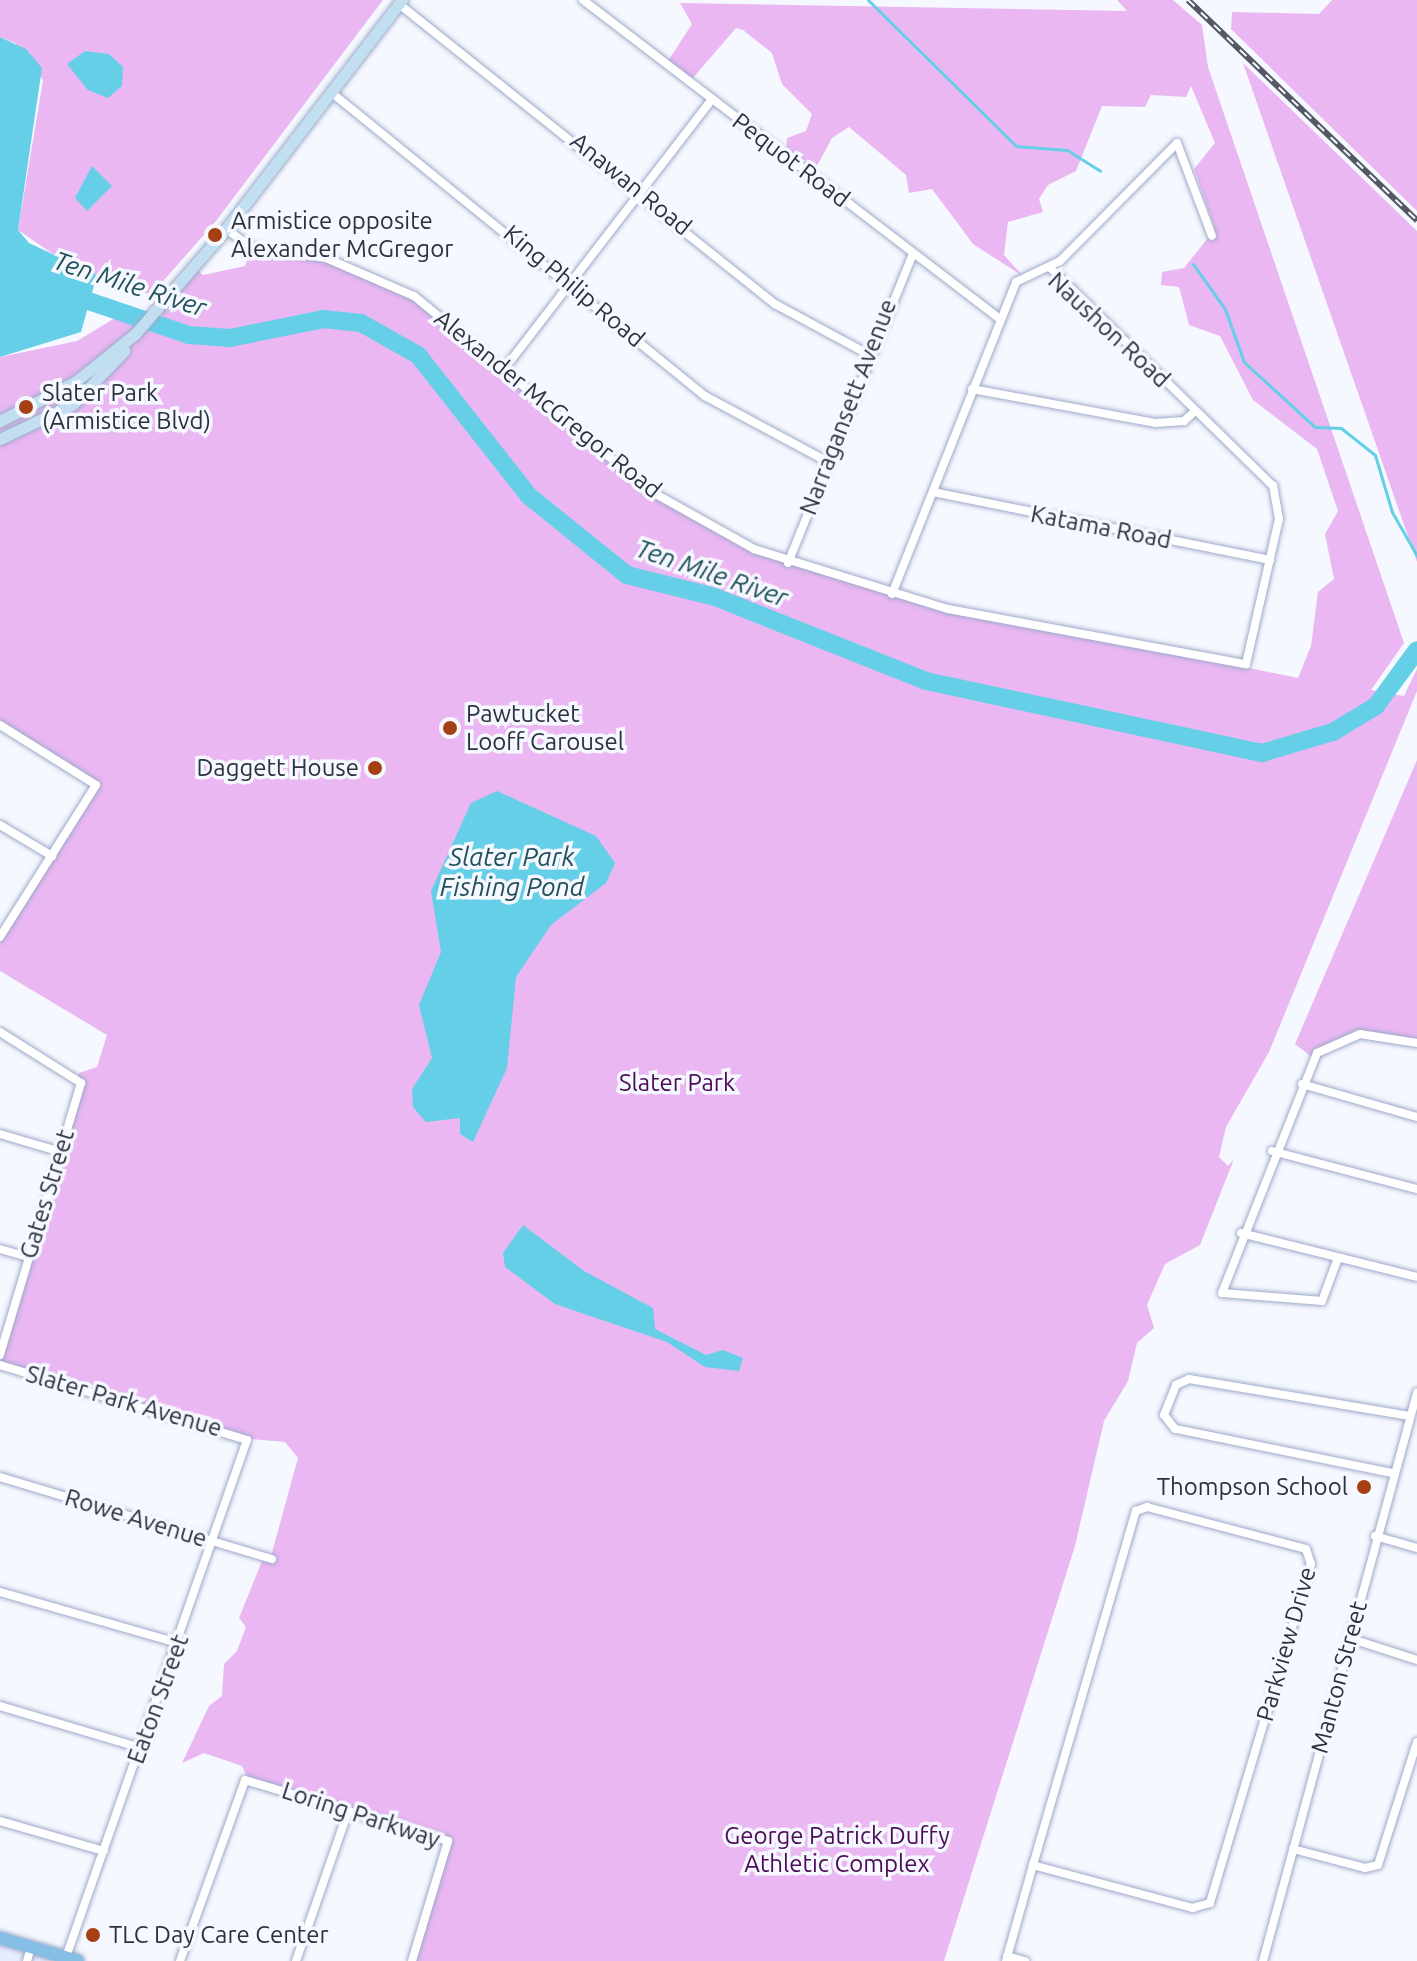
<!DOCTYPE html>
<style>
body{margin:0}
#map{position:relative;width:1417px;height:1961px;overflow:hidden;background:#f5f8fe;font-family:Ubuntu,sans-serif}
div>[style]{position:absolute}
.built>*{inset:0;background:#e6edfe}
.green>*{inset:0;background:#eab7f3}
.water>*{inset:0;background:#65cfe8}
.stream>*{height:3px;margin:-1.5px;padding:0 1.5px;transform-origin:1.5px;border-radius:1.5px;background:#65cfe8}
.river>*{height:18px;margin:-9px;padding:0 9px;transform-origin:9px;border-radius:9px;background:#65cfe8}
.roads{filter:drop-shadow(0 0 2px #9daac9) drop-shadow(0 0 2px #9daac9)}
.street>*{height:8px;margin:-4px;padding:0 4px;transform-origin:4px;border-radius:4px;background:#fff}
.secondary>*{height:11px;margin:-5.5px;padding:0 5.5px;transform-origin:5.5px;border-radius:5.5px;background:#c2dff2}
.primary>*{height:12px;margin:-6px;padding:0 6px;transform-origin:6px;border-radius:6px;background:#86bfe5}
.rail>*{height:6px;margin-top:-3px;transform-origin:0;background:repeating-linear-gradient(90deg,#f5f8fe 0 9px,#535863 0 18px);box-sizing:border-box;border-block:2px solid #535863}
.dots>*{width:22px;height:22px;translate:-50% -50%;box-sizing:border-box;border:4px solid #f5f8fe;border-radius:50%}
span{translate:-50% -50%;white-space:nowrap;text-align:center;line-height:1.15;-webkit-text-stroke:7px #f5f8fe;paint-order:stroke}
.street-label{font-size:24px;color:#2c313e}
.poi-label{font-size:24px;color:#2c313e}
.left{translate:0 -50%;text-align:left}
.right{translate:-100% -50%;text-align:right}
.park-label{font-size:24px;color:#4c0b57}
.water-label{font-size:26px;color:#22515b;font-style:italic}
</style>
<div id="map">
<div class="built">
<i style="clip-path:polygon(0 1938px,77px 1961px,0 1961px)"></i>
</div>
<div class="green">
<i style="clip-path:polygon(0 0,383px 0,216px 221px,151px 295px,72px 267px,18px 230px,43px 80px,15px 43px,0 37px)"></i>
<i style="clip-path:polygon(1117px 0,1173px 0,1202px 25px,1208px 67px,1404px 643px,1371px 690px,1404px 696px,1417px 669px,1417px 691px,1269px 1052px,1226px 1127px,1219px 1157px,1228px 1166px,1234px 1159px,1200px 1245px,1165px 1264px,1147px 1305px,1154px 1328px,1137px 1343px,1128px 1381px,1104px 1421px,1075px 1546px,944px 1961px,414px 1961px,451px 1842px,248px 1779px,242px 1766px,204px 1753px,182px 1763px,209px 1706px,222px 1696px,224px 1664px,237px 1651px,246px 1627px,239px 1618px,264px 1556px,271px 1556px,298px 1458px,285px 1442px,250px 1439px,1px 1362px,79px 1073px,97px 1067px,107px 1035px,0 971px,0 934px,97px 790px,0 721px,0 357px,77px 341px,120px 315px,135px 317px,152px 332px,164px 319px,158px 309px,195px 268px,203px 275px,245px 266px,251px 250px,340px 262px,392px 284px,658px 495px,750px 546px,907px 599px,1298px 678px,1311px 646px,1318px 592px,1334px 579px,1325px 534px,1338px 511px,1317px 449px,1253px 400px,1220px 336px,1189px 325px,1179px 287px,1161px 285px,1162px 272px,1184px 268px,1215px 229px,1194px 169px,1215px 143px,1191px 86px,1186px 97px,1151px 95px,1145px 107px,1102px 106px,1076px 171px,1048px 185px,1039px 199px,1043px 212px,1008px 222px,1004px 255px,1024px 277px,973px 244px,932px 189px,909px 193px,906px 175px,849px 127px,832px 138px,812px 175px,786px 155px,787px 138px,806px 131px,812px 114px,782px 84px,772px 53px,743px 30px,736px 28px,692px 79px,668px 61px,692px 24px,680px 3px,1127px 11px)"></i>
<i style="clip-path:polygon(1332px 0,1417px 0,1417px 211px,1231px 29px,1232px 12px,1319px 14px)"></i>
<i style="clip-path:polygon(1243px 63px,1417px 231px,1417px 562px)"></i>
<i style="clip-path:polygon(1417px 760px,1417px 1041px,1363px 1033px,1329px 1047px,1317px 1061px,1295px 1044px)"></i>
</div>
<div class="water">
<i style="clip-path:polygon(0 37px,26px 49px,42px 68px,18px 230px,29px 243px,97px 275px,81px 332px,0 357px)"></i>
<i style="clip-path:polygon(85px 51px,109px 54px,123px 67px,122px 86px,108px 98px,88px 90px,67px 64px)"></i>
<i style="clip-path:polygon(92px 166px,112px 186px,87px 211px,75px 198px)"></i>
<i style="clip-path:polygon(497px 791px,596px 836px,615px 863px,606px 883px,551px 925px,516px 977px,507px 1068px,473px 1142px,460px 1134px,460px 1118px,426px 1122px,413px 1107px,412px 1089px,432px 1058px,419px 1005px,441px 952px,431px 891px,471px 803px)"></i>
<i style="clip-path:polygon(523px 1225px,584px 1271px,653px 1308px,655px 1329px,706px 1355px,723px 1350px,743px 1358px,739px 1371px,705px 1367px,667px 1342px,555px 1304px,505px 1267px,503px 1253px)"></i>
</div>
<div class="stream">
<i style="left:868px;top:0;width:208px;rotate:44.6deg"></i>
<i style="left:1016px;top:146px;width:51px;rotate:4.5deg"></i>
<i style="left:1067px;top:150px;width:39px;rotate:32deg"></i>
<i style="left:1193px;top:264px;width:55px;rotate:54.6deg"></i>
<i style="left:1225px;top:309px;width:56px;rotate:70.3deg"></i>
<i style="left:1244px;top:362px;width:96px;rotate:42.5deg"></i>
<i style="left:1315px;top:427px;width:26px;rotate:2deg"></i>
<i style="left:1341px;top:428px;width:43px;rotate:38.5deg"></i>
<i style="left:1375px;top:455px;width:59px;rotate:73.4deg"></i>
<i style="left:1392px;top:512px;width:51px;rotate:60.4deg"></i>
</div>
<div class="river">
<i style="left:62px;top:292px;width:134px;rotate:18.7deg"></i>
<i style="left:189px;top:335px;width:41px;rotate:4.2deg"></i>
<i style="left:230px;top:338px;width:95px;rotate:-11.5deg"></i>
<i style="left:323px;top:319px;width:38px;rotate:6deg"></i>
<i style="left:361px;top:323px;width:65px;rotate:29.3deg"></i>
<i style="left:418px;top:355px;width:179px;rotate:51.8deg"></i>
<i style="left:529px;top:496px;width:126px;rotate:38.9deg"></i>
<i style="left:627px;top:575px;width:91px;rotate:14deg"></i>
<i style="left:715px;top:597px;width:227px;rotate:21.7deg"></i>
<i style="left:926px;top:681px;width:344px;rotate:12.1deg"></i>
<i style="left:1262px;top:753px;width:74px;rotate:-16.5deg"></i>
<i style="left:1333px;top:732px;width:50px;rotate:-31.2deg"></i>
<i style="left:1376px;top:706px;width:69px;rotate:-53.8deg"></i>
</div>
<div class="roads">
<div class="street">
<i style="left:583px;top:0;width:525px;rotate:37.42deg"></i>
<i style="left:399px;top:4px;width:481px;rotate:38.6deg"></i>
<i style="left:775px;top:304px;width:106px;rotate:28.3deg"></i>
<i style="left:332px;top:93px;width:481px;rotate:39.1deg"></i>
<i style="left:705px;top:396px;width:137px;rotate:28.2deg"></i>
<i style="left:226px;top:229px;width:31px;rotate:36deg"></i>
<i style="left:251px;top:247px;width:76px;rotate:8.3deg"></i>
<i style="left:326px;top:258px;width:96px;rotate:23.4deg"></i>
<i style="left:414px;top:296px;width:308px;rotate:39.5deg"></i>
<i style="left:652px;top:492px;width:117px;rotate:29.2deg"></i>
<i style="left:754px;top:549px;width:203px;rotate:17.2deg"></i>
<i style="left:948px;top:609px;width:303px;rotate:10.5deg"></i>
<i style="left:1246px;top:664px;width:149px;rotate:-77.2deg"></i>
<i style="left:1279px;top:519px;width:34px;rotate:-100deg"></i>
<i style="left:1273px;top:486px;width:313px;rotate:-135.6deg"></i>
<i style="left:505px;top:368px;width:339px;rotate:-52.4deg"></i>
<i style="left:972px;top:389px;width:186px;rotate:10.5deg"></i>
<i style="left:1155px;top:423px;width:29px;rotate:-4deg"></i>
<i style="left:1184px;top:421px;width:15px;rotate:-42deg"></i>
<i style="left:933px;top:492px;width:344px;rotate:11.4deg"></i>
<i style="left:788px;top:563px;width:333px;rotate:-68deg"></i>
<i style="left:892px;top:594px;width:336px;rotate:-68.3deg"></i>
<i style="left:1016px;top:282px;width:49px;rotate:-25.5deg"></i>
<i style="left:1060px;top:261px;width:166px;rotate:-45.2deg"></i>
<i style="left:1177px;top:143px;width:99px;rotate:69.4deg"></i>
<i style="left:0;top:725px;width:113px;rotate:32deg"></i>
<i style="left:96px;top:785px;width:180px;rotate:122.3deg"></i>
<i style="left:0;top:825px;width:61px;rotate:30.8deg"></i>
<i style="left:0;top:1032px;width:96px;rotate:32.2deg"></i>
<i style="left:81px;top:1083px;width:284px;rotate:106.6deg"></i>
<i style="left:1302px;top:1084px;width:120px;rotate:16deg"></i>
<i style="left:0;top:1134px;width:64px;rotate:16.4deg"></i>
<i style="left:1272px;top:1151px;width:150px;rotate:14.7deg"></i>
<i style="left:1241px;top:1233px;width:181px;rotate:14deg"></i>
<i style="left:0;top:1249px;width:29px;rotate:16deg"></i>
<i style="left:1338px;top:1258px;width:46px;rotate:110.4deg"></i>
<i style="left:1322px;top:1301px;width:100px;rotate:-175.4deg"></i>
<i style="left:1222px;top:1293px;width:258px;rotate:-68.4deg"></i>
<i style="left:1317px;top:1053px;width:47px;rotate:-23.8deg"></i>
<i style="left:1360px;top:1034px;width:58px;rotate:9deg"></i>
<i style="left:0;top:1365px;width:258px;rotate:16.9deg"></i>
<i style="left:247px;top:1440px;width:548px;rotate:109.29deg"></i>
<i style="left:1392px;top:1473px;width:221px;rotate:-168.5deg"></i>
<i style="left:1175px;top:1429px;width:18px;rotate:-128deg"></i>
<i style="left:1164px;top:1415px;width:32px;rotate:-68deg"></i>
<i style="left:1176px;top:1385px;width:14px;rotate:-25deg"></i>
<i style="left:1189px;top:1379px;width:224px;rotate:9.5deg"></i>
<i style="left:0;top:1477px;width:284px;rotate:16.8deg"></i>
<i style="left:1375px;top:1536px;width:44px;rotate:15.9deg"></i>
<i style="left:0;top:1592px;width:185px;rotate:16deg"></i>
<i style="left:1349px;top:1638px;width:71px;rotate:17.9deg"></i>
<i style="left:0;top:1706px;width:147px;rotate:16.6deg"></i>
<i style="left:0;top:1821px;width:108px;rotate:16.1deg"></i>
<i style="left:1293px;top:1849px;width:74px;rotate:14.8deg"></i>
<i style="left:1365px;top:1868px;width:13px;rotate:-13deg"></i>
<i style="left:1378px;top:1865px;width:129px;rotate:-72.4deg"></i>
<i style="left:1007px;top:1956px;width:19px;rotate:16deg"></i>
<i style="left:27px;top:1961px;width:15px;rotate:-74deg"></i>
<i style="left:180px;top:1961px;width:192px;rotate:-70.2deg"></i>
<i style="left:245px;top:1780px;width:212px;rotate:16.7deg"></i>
<i style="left:448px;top:1841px;width:125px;rotate:106.7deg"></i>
<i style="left:296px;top:1961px;width:158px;rotate:-70.8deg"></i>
<i style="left:1006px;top:1961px;width:100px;rotate:-74.3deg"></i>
<i style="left:1033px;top:1865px;width:369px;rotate:-73.8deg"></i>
<i style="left:1136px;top:1511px;width:12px;rotate:-20deg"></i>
<i style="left:1147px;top:1507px;width:164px;rotate:14.8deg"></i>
<i style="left:1306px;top:1549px;width:16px;rotate:72deg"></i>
<i style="left:1311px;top:1564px;width:354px;rotate:106.6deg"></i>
<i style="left:1210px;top:1903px;width:18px;rotate:164deg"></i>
<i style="left:1193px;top:1908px;width:166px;rotate:-165deg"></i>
<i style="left:1263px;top:1961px;width:589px;rotate:-74.83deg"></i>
</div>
<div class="secondary">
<i style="left:0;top:421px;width:85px;rotate:-27.5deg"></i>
<i style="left:75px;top:382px;width:77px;rotate:-38.7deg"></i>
<i style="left:135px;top:334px;width:139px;rotate:-49.1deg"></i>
<i style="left:226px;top:229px;width:289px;rotate:-52.5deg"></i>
<i style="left:0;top:439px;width:81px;rotate:-25.6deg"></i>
<i style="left:73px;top:404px;width:74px;rotate:-46.1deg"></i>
</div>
<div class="primary">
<i style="left:0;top:1938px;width:81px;rotate:16.4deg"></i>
</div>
</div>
<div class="rail">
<i style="left:1188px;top:0;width:318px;rotate:43.9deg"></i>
</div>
<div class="dots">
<i style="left:215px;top:235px;background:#a64014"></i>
<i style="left:26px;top:407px;background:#a64014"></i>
<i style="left:450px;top:728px;background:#a64014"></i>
<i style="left:375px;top:768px;background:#a64014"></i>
<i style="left:1364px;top:1487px;background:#a64014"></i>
<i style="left:93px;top:1935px;background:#a64014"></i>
</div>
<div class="street-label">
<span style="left:791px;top:160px;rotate:37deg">Pequot Road</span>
<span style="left:631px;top:184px;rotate:39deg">Anawan Road</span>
<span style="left:574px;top:286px;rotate:40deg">King Philip Road</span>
<span style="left:1109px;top:330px;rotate:43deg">Naushon Road</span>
<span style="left:548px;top:404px;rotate:39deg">Alexander McGregor Road</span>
<span style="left:848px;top:407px;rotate:-69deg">Narragansett Avenue</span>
<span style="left:1101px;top:527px;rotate:11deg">Katama Road</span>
<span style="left:47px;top:1194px;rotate:-73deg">Gates Street</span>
<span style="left:124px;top:1401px;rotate:16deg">Slater Park Avenue</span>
<span style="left:136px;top:1518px;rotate:17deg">Rowe Avenue</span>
<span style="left:1286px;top:1644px;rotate:-74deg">Parkview Drive</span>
<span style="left:1339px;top:1677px;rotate:-75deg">Manton Street</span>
<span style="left:158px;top:1699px;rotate:-70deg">Eaton Street</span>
<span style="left:361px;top:1815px;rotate:18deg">Loring Parkway</span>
</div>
<div class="poi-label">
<span class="left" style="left:231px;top:235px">Armistice opposite<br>Alexander McGregor</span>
<span class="left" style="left:42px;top:407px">Slater Park<br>(Armistice Blvd)</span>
<span class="left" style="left:466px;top:728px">Pawtucket<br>Looff Carousel</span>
<span class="right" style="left:359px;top:768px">Daggett House</span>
<span class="right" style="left:1348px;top:1487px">Thompson School</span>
<span class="left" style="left:109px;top:1935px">TLC Day Care Center</span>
</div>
<div class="park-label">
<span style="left:677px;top:1083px">Slater Park</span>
<span style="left:837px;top:1850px">George Patrick Duffy<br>Athletic Complex</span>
</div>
<div class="water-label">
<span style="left:130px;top:284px;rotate:18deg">Ten Mile River</span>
<span style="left:712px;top:573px;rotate:19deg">Ten Mile River</span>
<span style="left:512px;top:872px">Slater Park<br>Fishing Pond</span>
</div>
</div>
